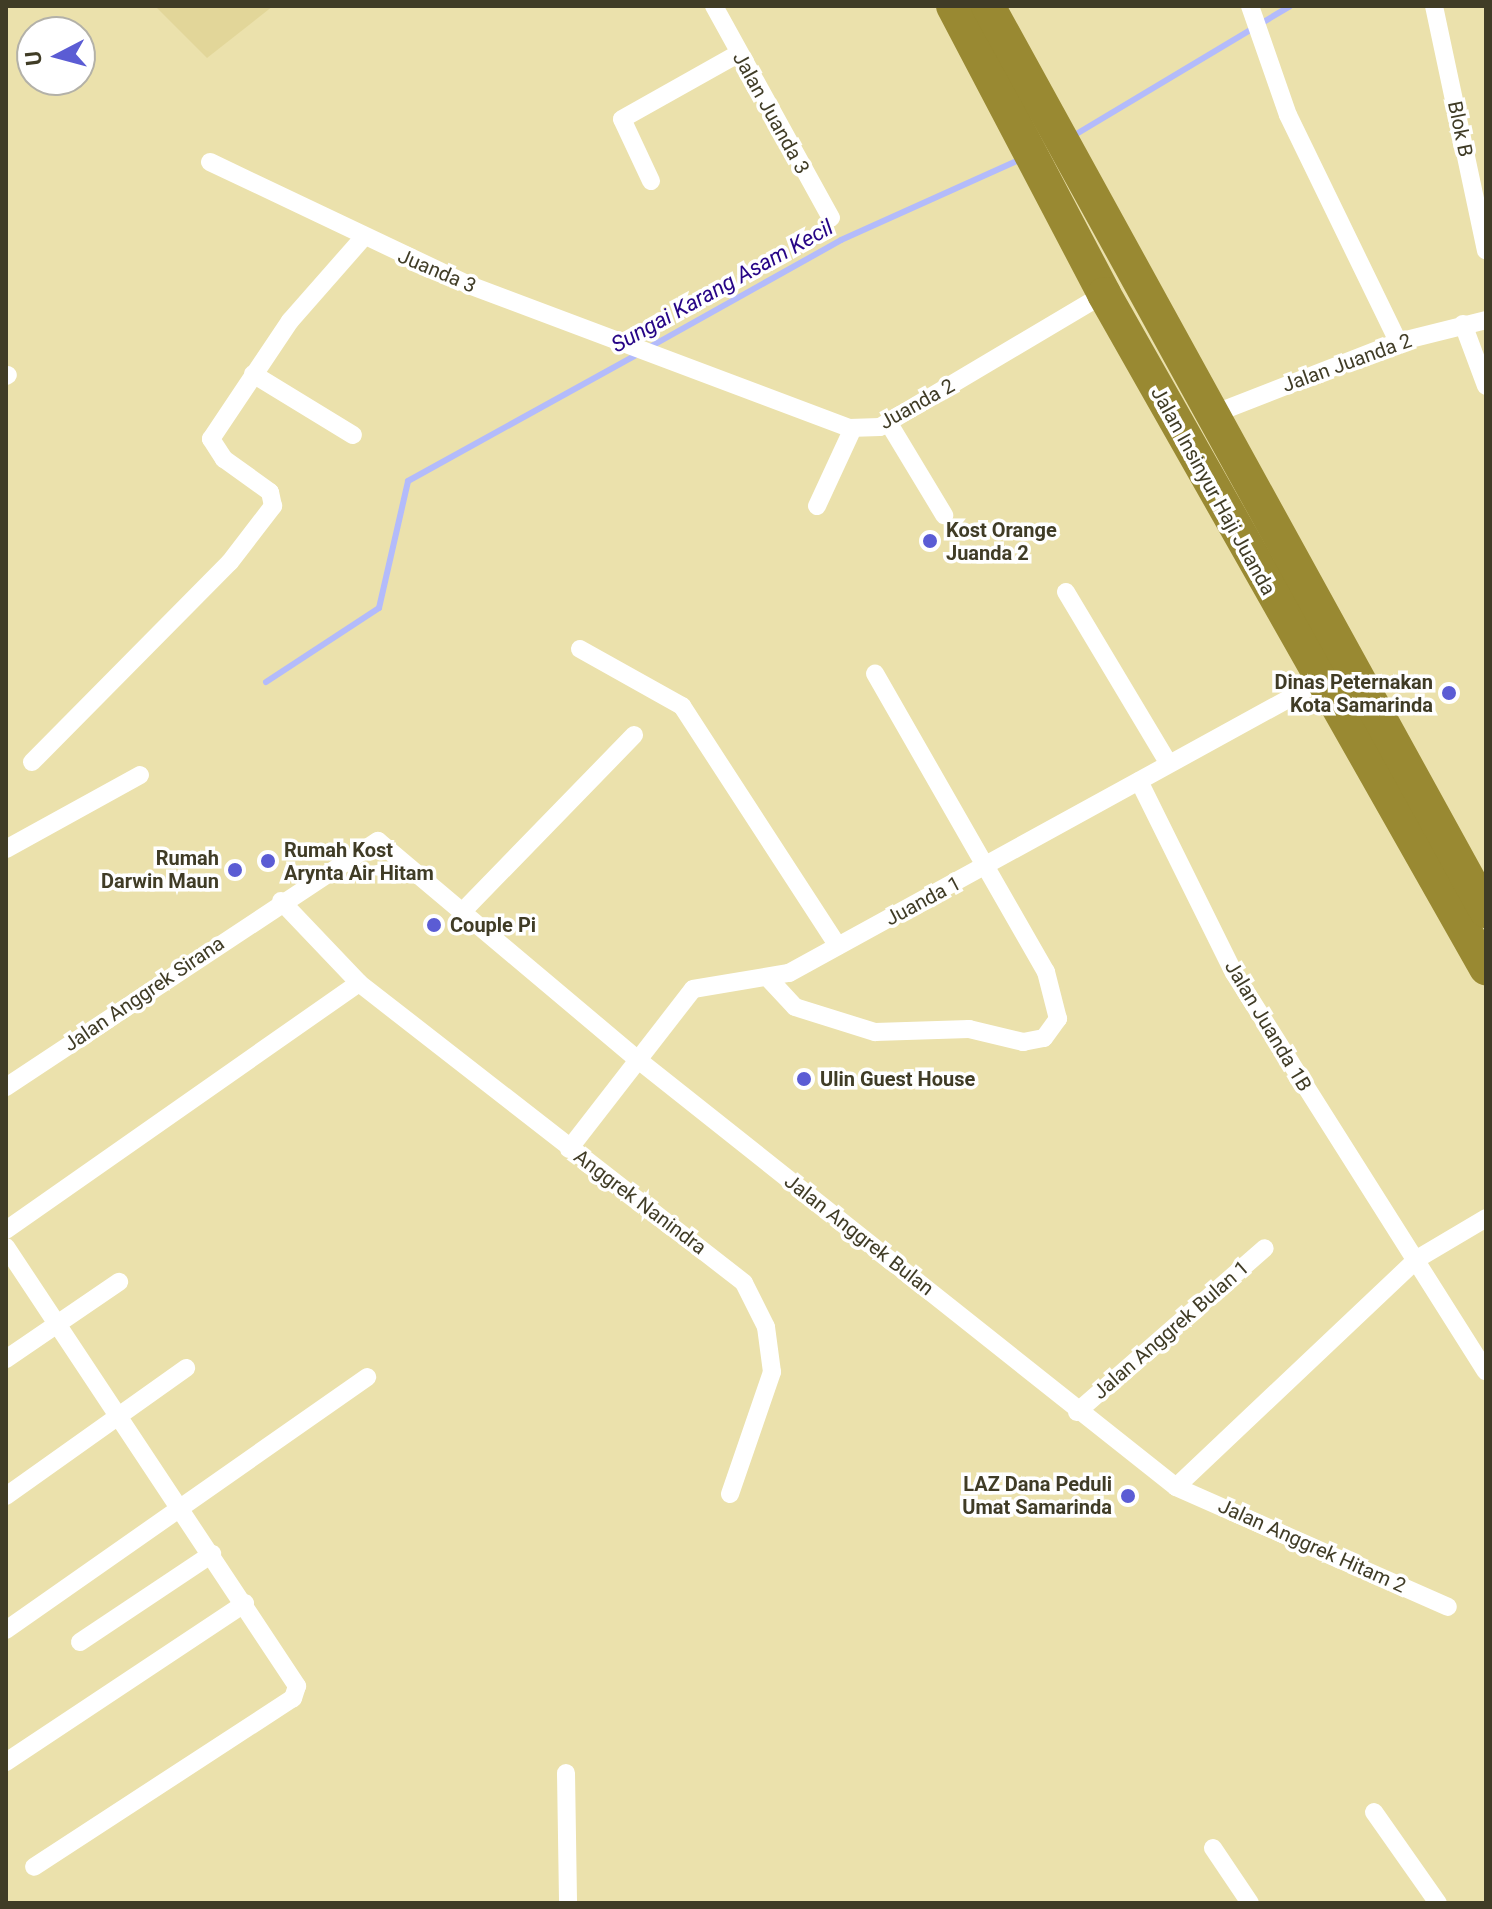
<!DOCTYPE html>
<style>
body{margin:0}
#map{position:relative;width:1492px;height:1909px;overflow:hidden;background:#ebe1ac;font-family:Roboto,sans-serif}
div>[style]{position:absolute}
.built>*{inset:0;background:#e2d699}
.stream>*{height:6px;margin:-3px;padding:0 3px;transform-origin:3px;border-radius:3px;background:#b3bbfb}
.street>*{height:18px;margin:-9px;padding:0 9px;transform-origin:9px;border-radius:9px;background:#fff}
.highway>*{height:34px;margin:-17px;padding:0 17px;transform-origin:17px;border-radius:17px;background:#998932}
.dots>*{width:22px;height:22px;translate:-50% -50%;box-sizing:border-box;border:4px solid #fff;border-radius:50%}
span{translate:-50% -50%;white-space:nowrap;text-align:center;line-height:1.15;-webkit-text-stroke:7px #fff;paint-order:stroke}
.street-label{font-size:20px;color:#403c26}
.poi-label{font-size:20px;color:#403c26;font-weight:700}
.left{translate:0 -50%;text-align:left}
.right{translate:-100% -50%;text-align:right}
.water-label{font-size:22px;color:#260486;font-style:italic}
.frame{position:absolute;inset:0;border:8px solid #403c26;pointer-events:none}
.north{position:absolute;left:16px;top:16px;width:80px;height:80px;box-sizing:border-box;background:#fff;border:2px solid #b3b1a8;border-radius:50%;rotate:264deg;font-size:22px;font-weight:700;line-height:32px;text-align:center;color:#403c26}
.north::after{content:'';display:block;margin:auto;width:28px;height:36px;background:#5b5cd4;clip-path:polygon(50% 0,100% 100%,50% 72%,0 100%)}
</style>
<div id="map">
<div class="built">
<i style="clip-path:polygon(155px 6px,273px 6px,207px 58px)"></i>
</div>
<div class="stream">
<i style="left:1073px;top:136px;width:253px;rotate:-30.9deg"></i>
<i style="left:648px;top:348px;width:221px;rotate:-29.2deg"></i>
<i style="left:841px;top:240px;width:195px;rotate:-24.2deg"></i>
<i style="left:266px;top:682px;width:135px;rotate:-33.2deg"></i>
<i style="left:379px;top:608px;width:130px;rotate:-77.1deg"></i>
<i style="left:408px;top:481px;width:263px;rotate:-28.9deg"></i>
</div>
<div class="street">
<i style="left:714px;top:6px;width:242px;rotate:61.1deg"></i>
<i style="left:1250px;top:6px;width:115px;rotate:70.8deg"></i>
<i style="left:1288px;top:115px;width:252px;rotate:64.1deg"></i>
<i style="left:1434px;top:6px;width:250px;rotate:78deg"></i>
<i style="left:210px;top:162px;width:287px;rotate:25.4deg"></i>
<i style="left:469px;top:285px;width:406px;rotate:20.6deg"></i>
<i style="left:849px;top:428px;width:31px;rotate:-2deg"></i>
<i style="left:880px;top:427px;width:261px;rotate:-30.7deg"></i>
<i style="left:651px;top:181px;width:68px;rotate:-115.1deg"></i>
<i style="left:622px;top:119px;width:133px;rotate:-29.3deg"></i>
<i style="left:1463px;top:324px;width:66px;rotate:69.6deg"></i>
<i style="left:253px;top:374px;width:117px;rotate:31.4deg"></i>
<i style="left:6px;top:376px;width:2px;rotate:-27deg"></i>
<i style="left:1211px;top:415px;width:201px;rotate:-21.3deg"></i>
<i style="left:1398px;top:342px;width:91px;rotate:-14deg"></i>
<i style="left:888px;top:422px;width:109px;rotate:58.9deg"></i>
<i style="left:817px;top:506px;width:86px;rotate:-65.2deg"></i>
<i style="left:1066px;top:592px;width:197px;rotate:59.1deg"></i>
<i style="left:580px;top:649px;width:117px;rotate:29.2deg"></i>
<i style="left:682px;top:706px;width:286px;rotate:57deg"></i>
<i style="left:32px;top:762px;width:281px;rotate:-45.3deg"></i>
<i style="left:230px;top:562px;width:71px;rotate:-52.5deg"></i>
<i style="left:273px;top:506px;width:14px;rotate:-102deg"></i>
<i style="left:270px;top:492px;width:57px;rotate:-144.3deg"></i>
<i style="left:224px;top:459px;width:24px;rotate:-123deg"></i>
<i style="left:211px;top:439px;width:142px;rotate:-56.2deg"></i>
<i style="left:290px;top:321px;width:109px;rotate:-48.7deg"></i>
<i style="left:1139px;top:781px;width:214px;rotate:63.7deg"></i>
<i style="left:1234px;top:973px;width:471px;rotate:57.7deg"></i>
<i style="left:6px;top:849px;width:153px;rotate:-28.9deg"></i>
<i style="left:281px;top:901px;width:113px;rotate:46.4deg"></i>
<i style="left:359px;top:983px;width:488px;rotate:37.9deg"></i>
<i style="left:744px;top:1283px;width:49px;rotate:63.4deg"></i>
<i style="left:766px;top:1327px;width:45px;rotate:82.4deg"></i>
<i style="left:772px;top:1372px;width:129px;rotate:109deg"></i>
<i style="left:464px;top:910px;width:244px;rotate:-45.8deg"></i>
<i style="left:769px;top:979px;width:38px;rotate:47deg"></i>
<i style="left:795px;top:1007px;width:84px;rotate:17.4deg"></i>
<i style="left:875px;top:1032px;width:94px;rotate:-1.8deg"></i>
<i style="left:969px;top:1029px;width:56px;rotate:13.5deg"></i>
<i style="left:1023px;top:1042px;width:21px;rotate:-11deg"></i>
<i style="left:1044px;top:1038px;width:24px;rotate:-54deg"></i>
<i style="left:1058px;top:1019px;width:49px;rotate:-104.3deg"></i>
<i style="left:1046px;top:972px;width:344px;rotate:-119.8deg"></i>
<i style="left:6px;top:1087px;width:446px;rotate:-33.5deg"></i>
<i style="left:378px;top:841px;width:339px;rotate:40.1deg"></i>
<i style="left:637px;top:1059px;width:688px;rotate:38.45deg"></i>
<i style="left:1176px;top:1487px;width:332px;rotate:-43.4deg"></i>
<i style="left:1417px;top:1259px;width:80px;rotate:-30.7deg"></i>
<i style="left:569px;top:1149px;width:202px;rotate:-52.2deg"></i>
<i style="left:693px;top:989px;width:97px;rotate:-9.5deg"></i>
<i style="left:789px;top:973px;width:605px;rotate:-28.77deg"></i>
<i style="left:6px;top:1230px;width:431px;rotate:-35deg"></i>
<i style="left:6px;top:1247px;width:527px;rotate:56.46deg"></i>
<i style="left:297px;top:1686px;width:13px;rotate:108deg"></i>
<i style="left:293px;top:1698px;width:309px;rotate:146.9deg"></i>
<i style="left:6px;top:1359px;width:137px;rotate:-34.3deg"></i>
<i style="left:1077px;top:1412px;width:249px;rotate:-41.1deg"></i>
<i style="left:1176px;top:1487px;width:297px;rotate:23.8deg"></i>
<i style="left:6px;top:1496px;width:221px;rotate:-35.4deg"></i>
<i style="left:6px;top:1630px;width:441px;rotate:-35deg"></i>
<i style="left:80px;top:1642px;width:159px;rotate:-33.7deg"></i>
<i style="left:6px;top:1762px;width:287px;rotate:-33.6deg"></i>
<i style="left:566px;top:1773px;width:130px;rotate:89.1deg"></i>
<i style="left:1374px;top:1812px;width:111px;rotate:54.9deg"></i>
<i style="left:1213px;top:1848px;width:66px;rotate:56.1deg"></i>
</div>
<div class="highway">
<i style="left:953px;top:6px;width:325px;rotate:62.3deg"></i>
<i style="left:1104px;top:294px;width:775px;rotate:60.46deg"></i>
<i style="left:988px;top:6px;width:1033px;rotate:61.18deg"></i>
</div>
<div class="dots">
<i style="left:930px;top:541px;background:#5b5cd4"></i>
<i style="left:1449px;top:693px;background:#5b5cd4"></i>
<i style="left:268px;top:861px;background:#5b5cd4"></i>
<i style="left:235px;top:870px;background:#5b5cd4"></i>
<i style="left:434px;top:925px;background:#5b5cd4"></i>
<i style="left:804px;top:1079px;background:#5b5cd4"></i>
<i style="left:1128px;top:1496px;background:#5b5cd4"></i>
</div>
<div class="street-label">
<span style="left:771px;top:113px;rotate:61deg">Jalan Juanda 3</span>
<span style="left:1460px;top:129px;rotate:78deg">Blok B</span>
<span style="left:437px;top:271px;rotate:23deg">Juanda 3</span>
<span style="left:1347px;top:363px;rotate:-20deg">Jalan Juanda 2</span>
<span style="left:917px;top:404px;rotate:-29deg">Juanda 2</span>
<span style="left:1213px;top:491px;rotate:61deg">Jalan Insinyur Haji Juanda</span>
<span style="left:923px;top:901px;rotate:-28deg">Juanda 1</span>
<span style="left:144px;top:994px;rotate:-34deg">Jalan Anggrek Sirana</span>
<span style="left:1268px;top:1026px;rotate:59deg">Jalan Juanda 1B</span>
<span style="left:640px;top:1202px;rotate:37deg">Anggrek Nanindra</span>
<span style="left:859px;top:1235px;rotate:38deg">Jalan Anggrek Bulan</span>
<span style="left:1171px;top:1330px;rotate:-41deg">Jalan Anggrek Bulan 1</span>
<span style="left:1312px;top:1546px;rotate:24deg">Jalan Anggrek Hitam 2</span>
</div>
<div class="poi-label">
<span class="left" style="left:946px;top:542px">Kost Orange<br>Juanda 2</span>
<span class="right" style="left:1433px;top:694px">Dinas Peternakan<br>Kota Samarinda</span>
<span class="left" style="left:284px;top:862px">Rumah Kost<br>Arynta Air Hitam</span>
<span class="right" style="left:219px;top:870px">Rumah<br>Darwin Maun</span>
<span class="left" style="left:450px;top:925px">Couple Pi</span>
<span class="left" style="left:820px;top:1079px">Ulin Guest House</span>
<span class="right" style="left:1112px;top:1496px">LAZ Dana Peduli<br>Umat Samarinda</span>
</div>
<div class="water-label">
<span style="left:722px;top:286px;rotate:-29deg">Sungai Karang Asam Kecil</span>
</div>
<div class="frame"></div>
<div class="north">U</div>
</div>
